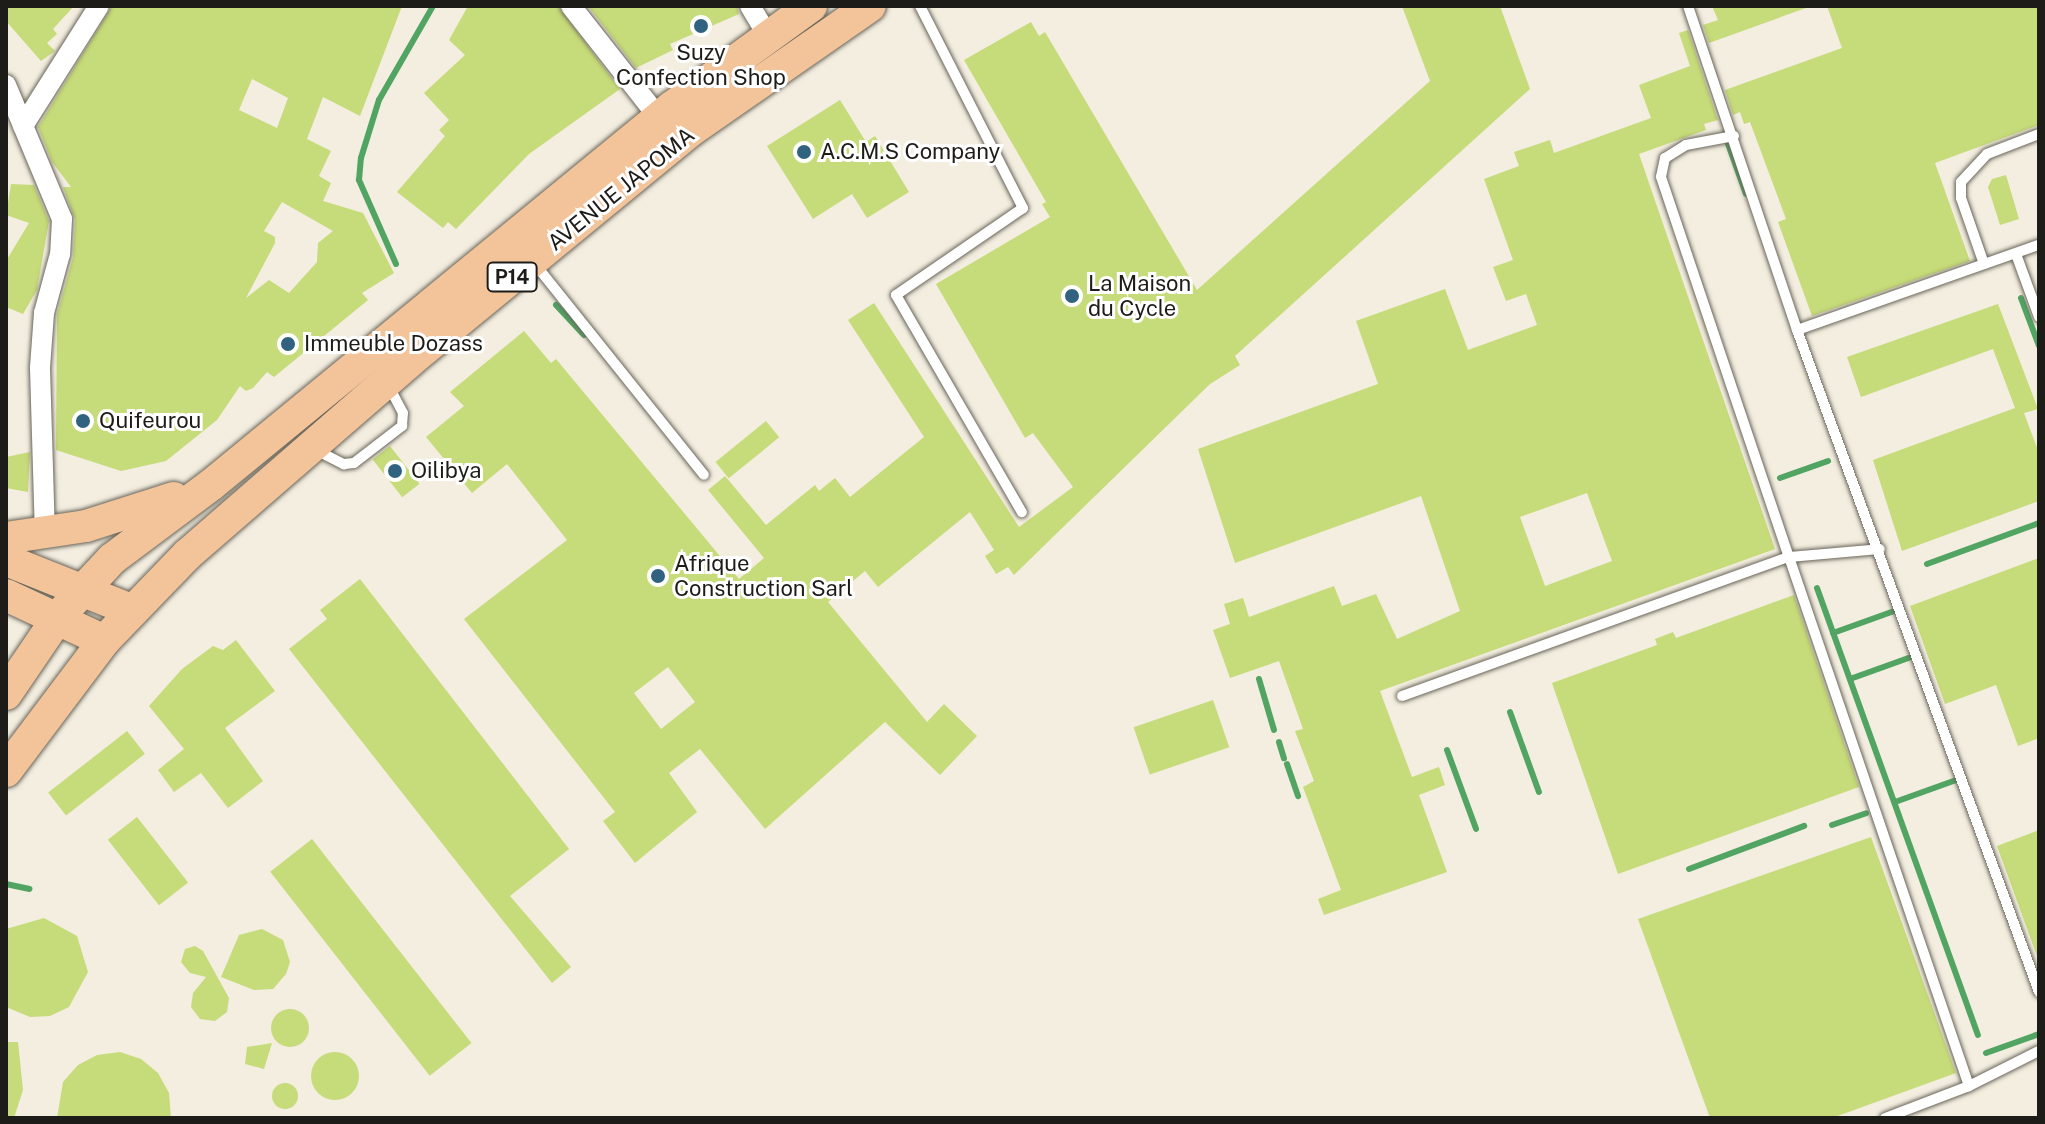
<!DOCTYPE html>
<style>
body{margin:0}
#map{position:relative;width:2045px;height:1124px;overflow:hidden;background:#f3eee0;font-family:"Public Sans",sans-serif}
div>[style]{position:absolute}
.stream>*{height:6px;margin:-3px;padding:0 3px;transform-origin:3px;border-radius:3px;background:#52a463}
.building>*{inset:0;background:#c6db79;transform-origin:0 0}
.round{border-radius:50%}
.roads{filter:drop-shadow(0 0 2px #696559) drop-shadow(0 0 2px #696559)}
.service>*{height:10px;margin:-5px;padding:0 5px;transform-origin:5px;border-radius:5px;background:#fff}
.minor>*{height:20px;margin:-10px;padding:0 10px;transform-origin:10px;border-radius:10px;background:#fff}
.primary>*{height:32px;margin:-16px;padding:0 16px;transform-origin:16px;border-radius:16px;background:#f3c39a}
.dots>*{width:22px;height:22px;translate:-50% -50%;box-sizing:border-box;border:4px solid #fff;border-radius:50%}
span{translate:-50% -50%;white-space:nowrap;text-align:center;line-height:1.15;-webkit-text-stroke:6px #fff;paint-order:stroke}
.shield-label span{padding:2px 6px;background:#fff;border:2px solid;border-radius:6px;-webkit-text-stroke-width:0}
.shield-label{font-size:20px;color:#1e1c18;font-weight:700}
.poi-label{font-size:22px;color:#1e1c18}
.left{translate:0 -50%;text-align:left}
.street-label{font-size:22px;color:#1e1c18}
.frame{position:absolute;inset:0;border:8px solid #1e1c18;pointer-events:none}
</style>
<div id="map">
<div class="stream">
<i style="left:1727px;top:141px;width:56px;rotate:70.3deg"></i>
<i style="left:396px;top:264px;width:92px;rotate:-113.8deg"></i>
<i style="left:359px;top:180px;width:22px;rotate:-85deg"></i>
<i style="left:361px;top:158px;width:61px;rotate:-72.8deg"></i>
<i style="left:379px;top:100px;width:108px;rotate:-60.1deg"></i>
<i style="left:2021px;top:298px;width:51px;rotate:69.4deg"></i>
<i style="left:556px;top:305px;width:41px;rotate:47deg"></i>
<i style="left:1780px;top:478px;width:51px;rotate:-19.5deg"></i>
<i style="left:1927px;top:564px;width:119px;rotate:-20.1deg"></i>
<i style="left:1817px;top:588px;width:475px;rotate:70.2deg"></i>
<i style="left:1833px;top:633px;width:68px;rotate:-19.8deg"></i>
<i style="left:1897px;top:610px;width:4px;rotate:63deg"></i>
<i style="left:1259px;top:679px;width:53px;rotate:73.6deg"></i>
<i style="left:1850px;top:679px;width:68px;rotate:-19.8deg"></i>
<i style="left:1510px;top:712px;width:85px;rotate:70.1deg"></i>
<i style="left:1279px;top:742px;width:17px;rotate:73deg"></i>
<i style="left:1447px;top:750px;width:84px;rotate:69.8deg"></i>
<i style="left:1287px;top:764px;width:34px;rotate:71deg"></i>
<i style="left:1895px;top:802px;width:68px;rotate:-19.8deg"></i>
<i style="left:1832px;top:825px;width:36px;rotate:-19deg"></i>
<i style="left:1689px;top:869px;width:123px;rotate:-20.5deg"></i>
<i style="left:6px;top:884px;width:24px;rotate:12deg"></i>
<i style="left:1986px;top:1053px;width:56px;rotate:-19.7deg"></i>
</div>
<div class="building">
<i style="clip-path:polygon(6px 6px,74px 6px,53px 29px,57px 34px,47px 43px,55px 51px,41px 61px,6px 21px)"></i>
<i style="clip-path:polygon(evenodd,112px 6px,402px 6px,360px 116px,323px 97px,307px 139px,331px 151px,319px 176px,331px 183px,323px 201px,363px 213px,394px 273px,362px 293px,368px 300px,274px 377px,267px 372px,253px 388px,246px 391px,240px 386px,217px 420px,166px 461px,121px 471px,56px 450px,57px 315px,73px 257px,75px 220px,63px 187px,71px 187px,52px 162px,38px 127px,112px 6px,252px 79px,288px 98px,277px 128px,239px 110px,252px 79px,112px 6px,282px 202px,333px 231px,318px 243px,317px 262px,289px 293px,269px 280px,246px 298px,275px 243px,275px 237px,264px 231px,282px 202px)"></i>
<i style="clip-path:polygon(468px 6px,558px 6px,620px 89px,529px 154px,456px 229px,448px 222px,443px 228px,397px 192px,445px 136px,439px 130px,449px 120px,424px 93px,465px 55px,449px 40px)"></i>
<i style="clip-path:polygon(588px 6px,737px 6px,739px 14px,670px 44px,673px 50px,636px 68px)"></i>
<i style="clip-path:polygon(evenodd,1402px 6px,1500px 6px,1530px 89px,1235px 356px,1240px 365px,1210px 384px,1014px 575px,1008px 567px,996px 574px,985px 556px,994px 550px,970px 512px,878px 587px,865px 571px,828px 602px,927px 722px,944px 704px,977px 736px,940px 775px,885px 722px,765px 829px,700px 749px,669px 773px,697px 812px,635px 863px,603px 821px,615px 812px,464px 619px,567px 540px,507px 464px,472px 493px,426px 437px,464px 406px,450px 392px,524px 331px,551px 363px,556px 359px,739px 579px,764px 558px,708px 490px,725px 476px,766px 525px,815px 485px,819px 491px,835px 478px,850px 497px,924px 437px,848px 320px,874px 303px,1019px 527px,1073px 487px,1033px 433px,1025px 438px,936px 284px,1050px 217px,1042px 204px,1046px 202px,964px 60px,1031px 22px,1039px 36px,1045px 32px,1197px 290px,1430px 81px,1402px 6px,668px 667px,695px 702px,661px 729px,634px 693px,668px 667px)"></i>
<i style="clip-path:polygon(1712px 6px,1805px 6px,1806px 8px,1709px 43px,1703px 25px,1718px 20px)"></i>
<i style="clip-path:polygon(1827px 6px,2039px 6px,2039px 125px,1935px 163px,1970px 261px,1812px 316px,1778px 222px,1786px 219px,1750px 122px,1744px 124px,1740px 112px,1733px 115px,1725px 90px,1842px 48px)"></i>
<i style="clip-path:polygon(evenodd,1688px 30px,1718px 120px,1704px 124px,1706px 130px,1639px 154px,1775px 549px,1380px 691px,1412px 777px,1439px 767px,1445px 785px,1419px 795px,1447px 872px,1324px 915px,1318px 899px,1341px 890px,1303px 787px,1314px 781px,1295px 731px,1303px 729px,1279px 661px,1230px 678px,1213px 630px,1230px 624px,1224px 604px,1243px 598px,1249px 617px,1334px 586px,1342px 606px,1376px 594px,1397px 639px,1460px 611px,1421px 496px,1235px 563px,1198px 449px,1378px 384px,1356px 321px,1445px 289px,1468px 350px,1537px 325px,1526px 294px,1506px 301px,1493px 267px,1513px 260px,1484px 179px,1519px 166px,1514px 152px,1550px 140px,1554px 153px,1651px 118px,1639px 85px,1690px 66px,1679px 33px,1688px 30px,1587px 493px,1612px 561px,1545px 586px,1520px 517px,1587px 493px)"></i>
<i style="clip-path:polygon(840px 100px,866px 142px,875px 136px,909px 192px,867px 218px,852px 194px,813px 219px,767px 146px)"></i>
<i style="clip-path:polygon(2006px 175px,2019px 219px,2000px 225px,1988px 187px,1992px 179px)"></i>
<i style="clip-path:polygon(11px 184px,34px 185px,49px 221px,37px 290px,23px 314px,6px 307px,6px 261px,29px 223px,6px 215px)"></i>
<i style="clip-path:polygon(1998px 304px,2038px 409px,2024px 413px,2039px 453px,2039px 501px,1902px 551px,1873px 460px,2015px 408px,1993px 349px,1861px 397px,1847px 357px)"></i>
<i style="left:766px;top:421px;width:21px;height:65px;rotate:51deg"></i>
<i style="left:390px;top:446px;width:48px;height:22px;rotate:52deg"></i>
<i style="clip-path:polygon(30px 452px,28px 492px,6px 488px,6px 457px)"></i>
<i style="clip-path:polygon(2039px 558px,2039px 738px,2018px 746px,1996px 685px,1945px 704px,1910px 606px)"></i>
<i style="clip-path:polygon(360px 579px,569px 849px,510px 896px,571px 967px,552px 983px,289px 649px,327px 619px,320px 610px)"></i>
<i style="clip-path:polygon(1794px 595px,1859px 787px,1618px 874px,1552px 683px,1657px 645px,1655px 639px,1673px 632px,1676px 638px)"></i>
<i style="clip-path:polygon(236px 640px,275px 691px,225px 728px,263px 781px,228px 808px,201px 773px,174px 792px,158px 770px,184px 749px,149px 706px,182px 669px,213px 646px,223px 650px)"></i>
<i style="left:1213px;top:700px;width:50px;height:84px;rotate:71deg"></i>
<i style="left:127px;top:731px;width:29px;height:100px;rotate:52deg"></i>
<i style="left:137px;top:817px;width:83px;height:37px;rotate:52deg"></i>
<i style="clip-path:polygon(2039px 830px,2039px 956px,2037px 956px,1997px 846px)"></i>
<i style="clip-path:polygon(1871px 837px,1956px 1073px,1832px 1118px,1710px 1118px,1638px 919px)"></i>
<i style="left:312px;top:839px;width:259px;height:53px;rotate:52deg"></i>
<i style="clip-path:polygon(44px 918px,77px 936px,88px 972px,69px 1007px,50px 1016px,30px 1017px,6px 1007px,6px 929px)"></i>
<i style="clip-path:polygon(262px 929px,283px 940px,290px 962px,286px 974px,273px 989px,254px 990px,221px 977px,239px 935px)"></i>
<i style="clip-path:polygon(195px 946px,203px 951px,229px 998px,227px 1012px,215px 1021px,200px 1019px,191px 1007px,193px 993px,206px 977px,190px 973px,181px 962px,185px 949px)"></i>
<i class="round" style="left:271px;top:1009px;width:38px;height:38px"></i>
<i style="clip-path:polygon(6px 1042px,18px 1042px,23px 1090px,14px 1118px,6px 1118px)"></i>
<i style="clip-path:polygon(272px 1043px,264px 1069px,245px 1064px,247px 1047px)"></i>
<i style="clip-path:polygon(120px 1052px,141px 1059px,158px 1073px,169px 1093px,171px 1118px,57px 1118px,63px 1082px,78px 1065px,97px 1055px)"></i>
<i class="round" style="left:311px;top:1052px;width:48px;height:48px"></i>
<i class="round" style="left:272px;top:1083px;width:26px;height:26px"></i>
</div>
<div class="roads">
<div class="service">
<i style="left:920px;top:6px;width:227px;rotate:63deg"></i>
<i style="left:1023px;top:208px;width:154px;rotate:145.6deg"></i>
<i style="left:896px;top:295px;width:251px;rotate:59.9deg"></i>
<i style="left:1688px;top:6px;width:342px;rotate:71.4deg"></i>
<i style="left:1797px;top:330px;width:705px;rotate:69.92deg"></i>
<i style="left:1734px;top:136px;width:49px;rotate:169.4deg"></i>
<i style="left:1686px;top:145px;width:25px;rotate:148deg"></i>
<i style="left:1665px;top:158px;width:19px;rotate:102deg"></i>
<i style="left:1661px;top:177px;width:401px;rotate:71.4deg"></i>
<i style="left:1789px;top:557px;width:91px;rotate:-5deg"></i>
<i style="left:2016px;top:254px;width:67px;rotate:69.9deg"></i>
<i style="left:535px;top:264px;width:270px;rotate:51.3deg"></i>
<i style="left:1984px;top:264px;width:70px;rotate:-109.2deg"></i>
<i style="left:1961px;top:198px;width:16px;rotate:-90deg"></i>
<i style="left:1961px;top:182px;width:38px;rotate:-47deg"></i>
<i style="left:1987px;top:154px;width:56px;rotate:-21deg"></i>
<i style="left:1797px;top:330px;width:256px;rotate:-19.4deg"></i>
<i style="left:314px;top:449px;width:34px;rotate:27deg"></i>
<i style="left:344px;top:464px;width:10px;rotate:-6deg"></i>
<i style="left:354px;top:463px;width:61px;rotate:-37.6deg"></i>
<i style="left:402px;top:426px;width:13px;rotate:-86deg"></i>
<i style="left:403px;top:413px;width:30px;rotate:-118deg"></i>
<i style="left:1402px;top:696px;width:411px;rotate:-19.8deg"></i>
<i style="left:1789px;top:557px;width:559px;rotate:71.21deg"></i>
<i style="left:1969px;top:1086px;width:90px;rotate:159.1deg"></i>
<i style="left:1969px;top:1086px;width:78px;rotate:-26.6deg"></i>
</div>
<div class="minor">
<i style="left:571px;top:6px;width:142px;rotate:51.8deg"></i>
<i style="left:750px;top:6px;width:35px;rotate:59deg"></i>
<i style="left:6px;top:85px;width:145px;rotate:67.3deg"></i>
<i style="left:62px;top:219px;width:35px;rotate:93deg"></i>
<i style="left:60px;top:254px;width:61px;rotate:105.2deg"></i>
<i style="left:44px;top:313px;width:55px;rotate:94.2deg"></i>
<i style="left:40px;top:368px;width:165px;rotate:88.3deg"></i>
<i style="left:23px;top:126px;width:142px;rotate:-57.7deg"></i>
</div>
<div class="primary">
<i style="left:6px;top:538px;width:81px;rotate:-8.5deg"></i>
<i style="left:86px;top:526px;width:92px;rotate:-17.7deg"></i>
<i style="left:6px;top:560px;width:135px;rotate:21.8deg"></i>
<i style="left:6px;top:595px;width:108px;rotate:25.1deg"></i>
<i style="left:6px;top:694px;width:94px;rotate:-55.8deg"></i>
<i style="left:59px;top:616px;width:78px;rotate:-47.1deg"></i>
<i style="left:112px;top:559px;width:124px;rotate:-36.8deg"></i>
<i style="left:211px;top:485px;width:596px;rotate:-39.35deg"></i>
<i style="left:672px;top:107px;width:172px;rotate:-36deg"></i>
<i style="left:6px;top:771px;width:163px;rotate:-53deg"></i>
<i style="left:104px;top:641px;width:120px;rotate:-46deg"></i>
<i style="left:187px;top:555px;width:296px;rotate:-41deg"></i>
<i style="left:410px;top:361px;width:362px;rotate:-39.4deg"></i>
<i style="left:690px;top:131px;width:219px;rotate:-34.8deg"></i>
</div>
</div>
<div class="dots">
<i style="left:701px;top:26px;background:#316380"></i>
<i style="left:804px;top:152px;background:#316380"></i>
<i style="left:1072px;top:296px;background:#316380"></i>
<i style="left:288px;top:344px;background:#316380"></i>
<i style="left:83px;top:421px;background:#316380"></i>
<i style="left:395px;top:471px;background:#316380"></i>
<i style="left:658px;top:576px;background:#316380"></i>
</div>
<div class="shield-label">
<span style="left:512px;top:277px">P14</span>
</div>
<div class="poi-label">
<span style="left:701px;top:65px">Suzy<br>Confection Shop</span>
<span class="left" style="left:820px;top:152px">A.C.M.S Company</span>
<span class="left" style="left:1088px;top:296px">La Maison<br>du Cycle</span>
<span class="left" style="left:304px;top:344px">Immeuble Dozass</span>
<span class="left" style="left:99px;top:421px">Quifeurou</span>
<span class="left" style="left:411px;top:471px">Oilibya</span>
<span class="left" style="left:674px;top:576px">Afrique<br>Construction Sarl</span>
</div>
<div class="street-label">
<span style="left:621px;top:189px;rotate:-39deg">AVENUE JAPOMA</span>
</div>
<div class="frame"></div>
</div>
